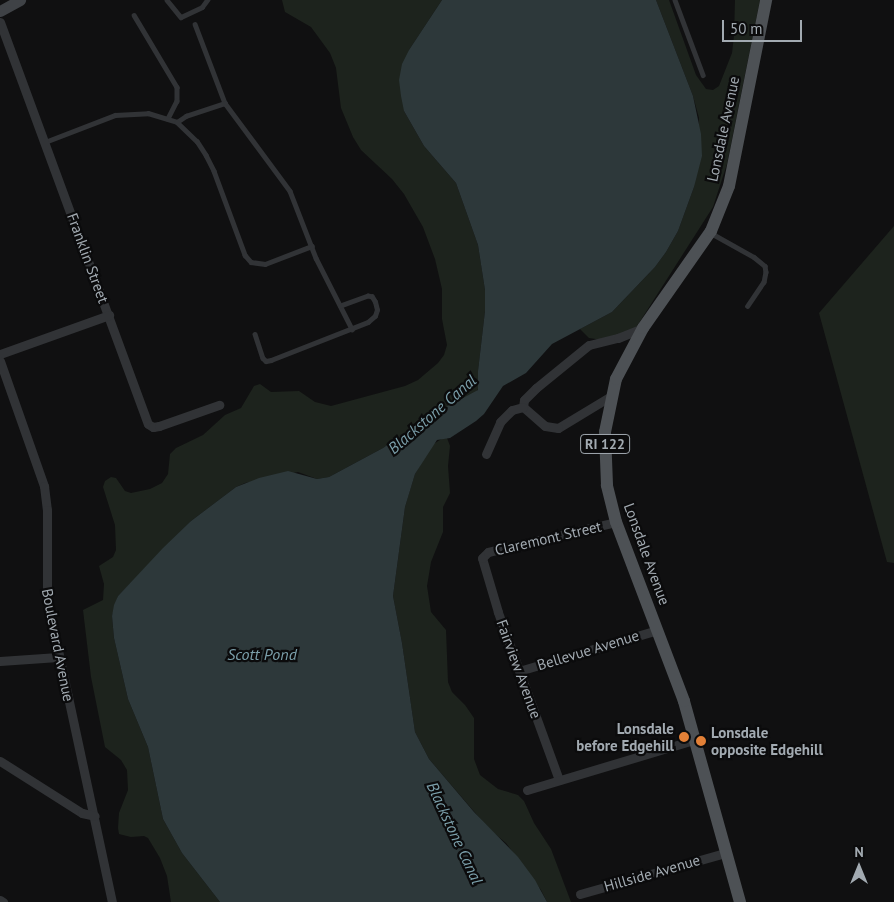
<!DOCTYPE html>
<style>
body{margin:0}
#map{position:relative;width:894px;height:902px;overflow:hidden;background:#101011;font-family:"PT Sans",sans-serif}
div>[style]{position:absolute}
.green>*{inset:0;background:#1d231d}
.water>*{inset:0;background:#2d383a}
.lane>*{height:4.5px;margin:-2.25px;padding:0 2.25px;transform-origin:2.25px;border-radius:2.25px;background:#313336}
.street>*{height:9px;margin:-4.5px;padding:0 4.5px;transform-origin:4.5px;border-radius:4.5px;background:#313336}
.secondary>*{height:11px;margin:-5.5px;padding:0 5.5px;transform-origin:5.5px;border-radius:5.5px;background:#3f4246}
.primary>*{height:12px;margin:-6px;padding:0 6px;transform-origin:6px;border-radius:6px;background:#4d5155}
.dots>*{width:14px;height:14px;translate:-50% -50%;box-sizing:border-box;border:2px solid #0b0b0c;border-radius:50%}
span{translate:-50% -50%;white-space:nowrap;text-align:center;line-height:1.15;-webkit-text-stroke:4.5px #0b0b0c;paint-order:stroke}
.shield-label span{padding:1px 4px;background:#0b0b0c;border:1px solid;border-radius:4px;-webkit-text-stroke-width:0}
.shield-label{font-size:14px;color:#a2aab1;font-weight:700}
.street-label{font-size:15px;color:#a2aab1}
.poi-label{font-size:15px;color:#a2aab1;font-weight:700}
.right{translate:-100% -50%;text-align:right}
.left{translate:0 -50%;text-align:left}
.water-label{font-size:16px;color:#7b9faa;font-style:italic}
.north{position:absolute;left:834px;top:842px;width:50px;height:50px;-webkit-text-stroke:4px #0b0b0c;paint-order:stroke;rotate:0deg;font-size:14px;font-weight:700;line-height:20px;text-align:center;color:#a2aab1}
.north::after{content:'';display:block;margin:auto;width:18px;height:22px;background:#a2aab1;clip-path:polygon(50% 0,100% 100%,50% 72%,0 100%)}
.scale{position:absolute;left:722px;top:20px;width:80px;height:22px;box-sizing:border-box;border:2px solid #a2aab1;border-top:0;padding-left:6px;font-size:15px;line-height:18px;white-space:nowrap;color:#a2aab1;-webkit-text-stroke:4px #0b0b0c;paint-order:stroke}
</style>
<div id="map">
<div class="green">
<i style="clip-path:polygon(282px 0,442px 0,409px 50px,404px 111px,424px 146px,456px 183px,478px 245px,485px 290px,485px 311px,478px 371px,480px 386px,475px 394px,427px 417px,383px 448px,329px 477px,317px 479px,298px 472px,245px 483px,236px 487px,191px 521px,118px 596px,112px 616px,114px 638px,128px 699px,148px 747px,163px 819px,182px 853px,220px 902px,171px 902px,167px 876px,160px 858px,148px 838px,144px 836px,131px 837px,119px 834px,118px 828px,119px 813px,128px 790px,127px 770px,121px 760px,105px 747px,91px 677px,83px 610px,103px 600px,104px 584px,99px 566px,113px 557px,116px 550px,115px 525px,103px 487px,105px 481px,111px 477px,116px 478px,125px 491px,131px 493px,150px 489px,162px 483px,168px 474px,170px 454px,176px 448px,203px 435px,225px 415px,241px 408px,254px 386px,260px 384px,271px 392px,299px 391px,315px 402px,331px 406px,405px 386px,418px 380px,438px 363px,444px 355px,447px 345px,442px 319px,442px 289px,435px 259px,423px 227px,404px 194px,392px 179px,361px 150px,353px 137px,341px 108px,336px 68px,330px 53px,311px 27px,285px 12px)"></i>
<i style="clip-path:polygon(656px 0,669px 0,696px 75px,706px 89px,713px 90px,719px 86px,732px 53px,734px 36px,735px 0,760px 0,727px 164px,713px 207px,630px 337px,619px 341px,602px 340px,589px 338px,580px 329px,612px 312px,655px 267px,666px 252px,678px 231px,694px 187px,699px 118px,693px 96px)"></i>
<i style="clip-path:polygon(894px 226px,894px 563px,887px 562px,819px 313px)"></i>
<i style="clip-path:polygon(443px 438px,447px 438px,450px 446px,448px 466px,450px 493px,443px 507px,443px 532px,431px 562px,427px 586px,431px 612px,446px 630px,448px 682px,452px 692px,465px 705px,474px 718px,474px 759px,480px 775px,498px 789px,518px 795px,524px 801px,534px 823px,551px 849px,571px 902px,547px 902px,541px 890px,506px 843px,489px 829px,429px 759px,415px 732px,402px 643px,393px 596px,405px 507px,410px 490px,415px 474px,432px 445px)"></i>
</div>
<div class="water">
<i style="clip-path:polygon(442px 0,656px 0,693px 96px,701px 134px,702px 156px,694px 187px,678px 231px,666px 252px,655px 267px,612px 312px,552px 344px,526px 373px,503px 386px,484px 414px,476px 421px,450px 438px,437px 440px,415px 474px,405px 507px,393px 596px,402px 643px,415px 732px,429px 759px,474px 812px,518px 857px,535px 880px,547px 902px,220px 902px,182px 853px,163px 819px,148px 747px,128px 699px,114px 638px,112px 616px,114px 605px,118px 596px,163px 548px,191px 521px,236px 487px,259px 478px,288px 471px,317px 479px,329px 477px,383px 448px,427px 417px,478px 390px,478px 371px,485px 311px,485px 290px,478px 245px,456px 183px,424px 146px,404px 111px,401px 96px,399px 80px,402px 64px,409px 50px)"></i>
</div>
<div class="lane">
<i style="left:167px;top:0;width:22px;rotate:51deg"></i>
<i style="left:181px;top:17px;width:23px;rotate:-25deg"></i>
<i style="left:202px;top:7px;width:9px;rotate:-54deg"></i>
<i style="left:675px;top:0;width:80px;rotate:69.5deg"></i>
<i style="left:134px;top:15px;width:84px;rotate:59.2deg"></i>
<i style="left:177px;top:87px;width:14px;rotate:90deg"></i>
<i style="left:177px;top:101px;width:20px;rotate:117deg"></i>
<i style="left:195px;top:24px;width:85px;rotate:69.2deg"></i>
<i style="left:225px;top:103px;width:109px;rotate:53.5deg"></i>
<i style="left:290px;top:191px;width:72px;rotate:68.8deg"></i>
<i style="left:316px;top:258px;width:80px;rotate:63.1deg"></i>
<i style="left:177px;top:122px;width:11px;rotate:-34deg"></i>
<i style="left:186px;top:116px;width:41px;rotate:-18.4deg"></i>
<i style="left:45px;top:142px;width:75px;rotate:-21.1deg"></i>
<i style="left:115px;top:115px;width:33px;rotate:-3deg"></i>
<i style="left:148px;top:113px;width:30px;rotate:17deg"></i>
<i style="left:177px;top:122px;width:28px;rotate:44deg"></i>
<i style="left:197px;top:141px;width:17px;rotate:57deg"></i>
<i style="left:206px;top:155px;width:18px;rotate:63deg"></i>
<i style="left:214px;top:171px;width:90px;rotate:69.7deg"></i>
<i style="left:245px;top:255px;width:9px;rotate:49deg"></i>
<i style="left:251px;top:262px;width:14px;rotate:8deg"></i>
<i style="left:265px;top:264px;width:50px;rotate:-21deg"></i>
<i style="left:711px;top:233px;width:49px;rotate:29.2deg"></i>
<i style="left:754px;top:257px;width:14px;rotate:39deg"></i>
<i style="left:765px;top:266px;width:6px;rotate:81deg"></i>
<i style="left:766px;top:272px;width:10px;rotate:101deg"></i>
<i style="left:764px;top:282px;width:29px;rotate:124deg"></i>
<i style="left:255px;top:334px;width:25px;rotate:72deg"></i>
<i style="left:263px;top:358px;width:4px;rotate:45deg"></i>
<i style="left:266px;top:361px;width:5px;rotate:-11deg"></i>
<i style="left:271px;top:360px;width:104px;rotate:-21.4deg"></i>
<i style="left:368px;top:322px;width:9px;rotate:-41deg"></i>
<i style="left:375px;top:316px;width:6px;rotate:-72deg"></i>
<i style="left:377px;top:310px;width:8px;rotate:-104deg"></i>
<i style="left:375px;top:302px;width:6px;rotate:-121deg"></i>
<i style="left:372px;top:297px;width:4px;rotate:-166deg"></i>
<i style="left:368px;top:296px;width:29px;rotate:160deg"></i>
</div>
<div class="street">
<i style="left:0;top:22px;width:428px;rotate:69.8deg"></i>
<i style="left:148px;top:424px;width:6px;rotate:31deg"></i>
<i style="left:153px;top:427px;width:6px;rotate:-9deg"></i>
<i style="left:159px;top:426px;width:64px;rotate:-19.3deg"></i>
<i style="left:0;top:354px;width:116px;rotate:-19.7deg"></i>
<i style="left:0;top:361px;width:133px;rotate:70.6deg"></i>
<i style="left:44px;top:486px;width:24px;rotate:83deg"></i>
<i style="left:47px;top:510px;width:89px;rotate:90deg"></i>
<i style="left:47px;top:599px;width:310px;rotate:77.9deg"></i>
<i style="left:611px;top:396px;width:62px;rotate:148.9deg"></i>
<i style="left:558px;top:428px;width:13px;rotate:-171deg"></i>
<i style="left:545px;top:426px;width:29px;rotate:-139deg"></i>
<i style="left:523px;top:407px;width:7px;rotate:-82deg"></i>
<i style="left:524px;top:400px;width:17px;rotate:-45deg"></i>
<i style="left:536px;top:388px;width:68px;rotate:-39.1deg"></i>
<i style="left:589px;top:345px;width:30px;rotate:-14deg"></i>
<i style="left:618px;top:338px;width:27px;rotate:-22deg"></i>
<i style="left:486px;top:454px;width:35px;rotate:-66deg"></i>
<i style="left:500px;top:422px;width:17px;rotate:-45deg"></i>
<i style="left:512px;top:410px;width:11px;rotate:-15deg"></i>
<i style="left:0;top:661px;width:58px;rotate:-3.9deg"></i>
<i style="left:519px;top:671px;width:144px;rotate:-16.5deg"></i>
<i style="left:0;top:761px;width:97px;rotate:32.4deg"></i>
<i style="left:82px;top:813px;width:13px;rotate:13deg"></i>
<i style="left:559px;top:780px;width:179px;rotate:-110deg"></i>
<i style="left:498px;top:612px;width:56px;rotate:-106.5deg"></i>
<i style="left:482px;top:558px;width:8px;rotate:-45deg"></i>
<i style="left:488px;top:552px;width:131px;rotate:-13.2deg"></i>
<i style="left:527px;top:790px;width:174px;rotate:-16.7deg"></i>
<i style="left:580px;top:894px;width:151px;rotate:-15.8deg"></i>
<i style="left:0;top:900px;width:4px;rotate:34deg"></i>
</div>
<div class="secondary">
<i style="left:0;top:11px;width:23px;rotate:-29deg"></i>
</div>
<div class="primary">
<i style="left:740px;top:902px;width:209px;rotate:-105.6deg"></i>
<i style="left:684px;top:701px;width:191px;rotate:-110.8deg"></i>
<i style="left:616px;top:522px;width:38px;rotate:-104deg"></i>
<i style="left:607px;top:485px;width:53px;rotate:-92.2deg"></i>
<i style="left:605px;top:432px;width:54px;rotate:-78.3deg"></i>
<i style="left:616px;top:379px;width:58px;rotate:-62.1deg"></i>
<i style="left:643px;top:328px;width:118px;rotate:-55deg"></i>
<i style="left:711px;top:231px;width:48px;rotate:-68.2deg"></i>
<i style="left:729px;top:186px;width:190px;rotate:-78.7deg"></i>
</div>
<div class="dots">
<i style="left:684px;top:737px;background:#e28037"></i>
<i style="left:701px;top:741px;background:#e28037"></i>
</div>
<div class="shield-label">
<span style="left:605px;top:444px">RI 122</span>
</div>
<div class="street-label">
<span style="left:723px;top:129px;rotate:-78deg">Lonsdale Avenue</span>
<span style="left:88px;top:258px;rotate:70deg">Franklin Street</span>
<span style="left:548px;top:538px;rotate:-13deg">Claremont Street</span>
<span style="left:647px;top:554px;rotate:70deg">Lonsdale Avenue</span>
<span style="left:58px;top:645px;rotate:79deg">Boulevard Avenue</span>
<span style="left:588px;top:650px;rotate:-17deg">Bellevue Avenue</span>
<span style="left:519px;top:669px;rotate:70deg">Fairview Avenue</span>
<span style="left:652px;top:873px;rotate:-16deg">Hillside Avenue</span>
</div>
<div class="poi-label">
<span class="right" style="left:674px;top:737px">Lonsdale<br>before Edgehill</span>
<span class="left" style="left:711px;top:741px">Lonsdale<br>opposite Edgehill</span>
</div>
<div class="water-label">
<span style="left:432px;top:414px;rotate:-41deg">Blackstone Canal</span>
<span style="left:262px;top:654px">Scott Pond</span>
<span style="left:455px;top:833px;rotate:65deg">Blackstone Canal</span>
</div>
<div class="north">N</div>
<div class="scale">50 m</div>
</div>
